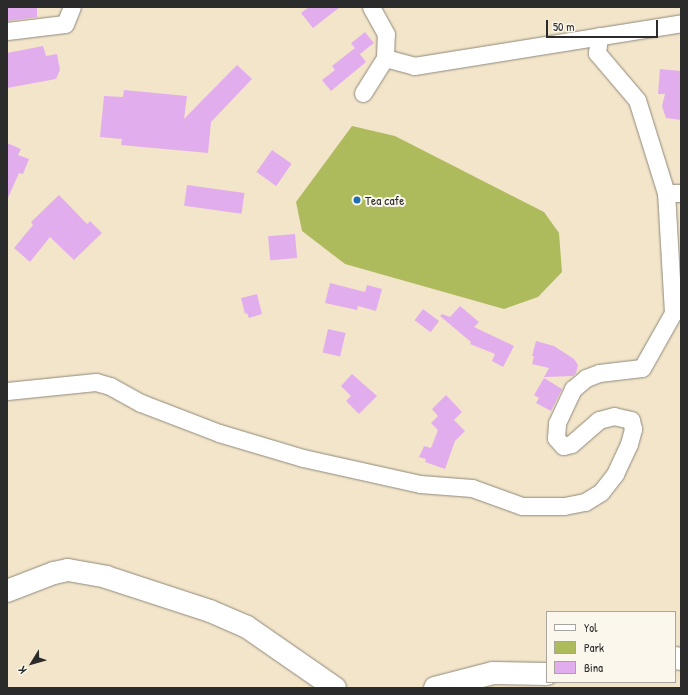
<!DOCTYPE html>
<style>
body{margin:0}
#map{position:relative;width:688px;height:695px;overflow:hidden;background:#f3e5ca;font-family:"Patrick Hand",sans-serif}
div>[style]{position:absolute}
.green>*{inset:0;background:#aebb5d}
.building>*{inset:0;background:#e1aded;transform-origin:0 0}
.roads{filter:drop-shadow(0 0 1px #8f887a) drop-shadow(0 0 1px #8f887a)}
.street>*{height:17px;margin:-8.5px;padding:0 8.5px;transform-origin:8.5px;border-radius:8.5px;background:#fff}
.secondary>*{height:22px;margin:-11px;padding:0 11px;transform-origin:11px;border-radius:11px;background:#fff}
.dots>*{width:11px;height:11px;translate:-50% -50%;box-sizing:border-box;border:2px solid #fbf7ec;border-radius:50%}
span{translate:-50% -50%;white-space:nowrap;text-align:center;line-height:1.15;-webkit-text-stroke:4px #fbf7ec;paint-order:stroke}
.poi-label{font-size:13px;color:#2b2b2b}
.left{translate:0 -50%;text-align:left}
.frame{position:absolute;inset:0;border:8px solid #2b2b2b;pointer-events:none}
.legend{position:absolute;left:546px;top:611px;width:130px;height:72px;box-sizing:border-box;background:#fbf7ec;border:1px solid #a8a59f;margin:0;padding:5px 7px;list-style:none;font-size:12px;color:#2b2b2b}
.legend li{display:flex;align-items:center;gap:8px;height:20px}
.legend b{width:20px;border:1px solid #a8a59f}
.north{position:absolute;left:12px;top:643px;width:40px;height:40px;-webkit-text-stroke:3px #fbf7ec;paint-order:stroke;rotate:233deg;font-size:11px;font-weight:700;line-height:16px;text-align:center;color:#2b2b2b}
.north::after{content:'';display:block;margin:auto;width:14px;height:18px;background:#2b2b2b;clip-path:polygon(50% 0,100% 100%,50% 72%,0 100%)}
.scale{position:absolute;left:546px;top:20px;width:112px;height:18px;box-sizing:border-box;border:2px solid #2b2b2b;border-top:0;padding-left:5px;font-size:12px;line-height:14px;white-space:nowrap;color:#2b2b2b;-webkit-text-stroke:3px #fbf7ec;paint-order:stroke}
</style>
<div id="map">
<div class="green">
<i style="clip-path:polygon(352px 126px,395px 136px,544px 212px,559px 233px,562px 272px,538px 297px,504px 309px,345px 264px,302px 231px,296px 202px)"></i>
</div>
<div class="building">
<i style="clip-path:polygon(7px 7px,37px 7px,37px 17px,7px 21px)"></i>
<i style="clip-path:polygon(309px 7px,340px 7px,313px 28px,301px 13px)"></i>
<i style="left:365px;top:32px;width:14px;height:18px;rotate:51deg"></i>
<i style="clip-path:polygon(43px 46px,46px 56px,57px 54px,60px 70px,56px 79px,7px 88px,7px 53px)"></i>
<i style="clip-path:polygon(355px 48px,366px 62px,331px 91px,322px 80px,335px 70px,332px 66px)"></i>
<i style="clip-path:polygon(237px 65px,252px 79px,211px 122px,208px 153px,121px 145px,122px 139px,100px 137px,104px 96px,123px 97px,124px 90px,187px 96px,184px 119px)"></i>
<i style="clip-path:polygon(660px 69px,681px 71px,681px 120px,666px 118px,662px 106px,665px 94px,658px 94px)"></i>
<i style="clip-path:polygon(7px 143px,21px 149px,18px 155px,29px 159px,23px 174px,19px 173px,7px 200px)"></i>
<i style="left:272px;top:150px;width:24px;height:27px;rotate:35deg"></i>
<i style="left:187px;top:185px;width:58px;height:21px;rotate:8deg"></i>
<i style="clip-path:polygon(59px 195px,87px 224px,90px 221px,102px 233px,74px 260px,50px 237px,30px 262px,14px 248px,33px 225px,31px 222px)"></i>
<i style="left:295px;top:234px;width:24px;height:27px;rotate:85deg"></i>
<i style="clip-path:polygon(330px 283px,365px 292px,367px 285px,382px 289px,376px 311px,358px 306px,357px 310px,325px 303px)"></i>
<i style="clip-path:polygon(257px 294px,262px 314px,249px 318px,247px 313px,245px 314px,241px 298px)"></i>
<i style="clip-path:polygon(460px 306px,479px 322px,474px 327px,514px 346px,503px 367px,492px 361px,495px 354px,470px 344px,471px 342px,440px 316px,442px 314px,450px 317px)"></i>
<i style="left:423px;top:309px;width:20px;height:14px;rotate:37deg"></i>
<i style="left:328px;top:329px;width:18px;height:24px;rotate:13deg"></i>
<i style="clip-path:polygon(536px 341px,554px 346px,574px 359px,578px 365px,576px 373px,573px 376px,544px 377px,549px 368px,532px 364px,534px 356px,532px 356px)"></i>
<i style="clip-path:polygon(352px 374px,377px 396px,359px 414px,346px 401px,351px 396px,341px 386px)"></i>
<i style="clip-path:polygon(544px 378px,562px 389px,551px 411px,536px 403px,539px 398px,534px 395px)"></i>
<i style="clip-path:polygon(446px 395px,462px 412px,454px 420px,465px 431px,455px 441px,445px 469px,425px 462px,426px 459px,419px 457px,424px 446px,431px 448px,438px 430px,431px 423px,438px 416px,432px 409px)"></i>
</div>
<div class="roads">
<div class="street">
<i style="left:7px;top:31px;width:58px;rotate:-6.9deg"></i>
<i style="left:65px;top:24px;width:18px;rotate:-68deg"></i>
<i style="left:385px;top:58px;width:30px;rotate:15deg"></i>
<i style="left:414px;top:66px;width:270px;rotate:-9.1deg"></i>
<i style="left:363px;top:93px;width:41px;rotate:-57.8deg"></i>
<i style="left:385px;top:58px;width:24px;rotate:-88deg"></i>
<i style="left:386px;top:34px;width:31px;rotate:-119deg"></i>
<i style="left:666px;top:193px;width:15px"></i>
<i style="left:7px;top:391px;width:89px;rotate:-5.8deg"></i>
<i style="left:96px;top:382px;width:15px;rotate:16deg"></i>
<i style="left:110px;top:386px;width:35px;rotate:29deg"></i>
<i style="left:141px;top:403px;width:84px;rotate:21deg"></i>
<i style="left:219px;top:433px;width:88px;rotate:16.6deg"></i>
<i style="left:303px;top:458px;width:120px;rotate:12.5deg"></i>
<i style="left:420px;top:484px;width:52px;rotate:4.4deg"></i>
<i style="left:472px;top:488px;width:53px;rotate:19.8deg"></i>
<i style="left:522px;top:506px;width:42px"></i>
<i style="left:564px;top:506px;width:21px;rotate:-11deg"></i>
<i style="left:585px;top:502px;width:19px;rotate:-32deg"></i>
<i style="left:601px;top:492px;width:23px;rotate:-52deg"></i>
<i style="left:615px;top:474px;width:33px;rotate:-65deg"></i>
<i style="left:629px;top:444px;width:16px;rotate:-75deg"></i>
<i style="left:633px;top:429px;width:9px;rotate:-103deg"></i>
<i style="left:631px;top:420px;width:17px;rotate:-167deg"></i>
<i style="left:614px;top:416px;width:16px;rotate:165deg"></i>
<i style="left:599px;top:420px;width:37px;rotate:139deg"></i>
<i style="left:571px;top:444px;width:8px;rotate:166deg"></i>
<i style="left:563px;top:446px;width:11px;rotate:-131deg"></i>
<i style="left:556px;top:438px;width:15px;rotate:-86deg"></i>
<i style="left:557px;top:423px;width:38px;rotate:-65deg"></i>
<i style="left:573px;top:389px;width:17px;rotate:-40deg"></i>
<i style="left:586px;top:378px;width:14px;rotate:-21deg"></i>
<i style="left:599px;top:373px;width:43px;rotate:-6.6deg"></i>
<i style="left:642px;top:368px;width:63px;rotate:-60.6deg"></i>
<i style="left:673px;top:313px;width:120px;rotate:-93.3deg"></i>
<i style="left:666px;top:193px;width:97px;rotate:-107.3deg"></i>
<i style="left:637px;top:100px;width:62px;rotate:-130.4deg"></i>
<i style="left:597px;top:53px;width:17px;rotate:-83deg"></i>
</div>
<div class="secondary">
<i style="left:7px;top:591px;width:50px;rotate:-21deg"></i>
<i style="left:54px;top:573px;width:14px;rotate:-12deg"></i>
<i style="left:68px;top:570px;width:39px;rotate:10deg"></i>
<i style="left:106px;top:577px;width:109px;rotate:18.1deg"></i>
<i style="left:210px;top:611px;width:40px;rotate:23.4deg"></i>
<i style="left:247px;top:627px;width:107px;rotate:34.7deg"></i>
<i style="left:675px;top:658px;width:6px;rotate:9deg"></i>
<i style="left:435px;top:688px;width:60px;rotate:-14.5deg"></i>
<i style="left:493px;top:673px;width:54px;rotate:1.1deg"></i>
</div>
</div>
<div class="dots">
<i style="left:357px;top:200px;background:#1f6fb2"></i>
</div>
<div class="poi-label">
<span class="left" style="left:365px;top:200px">Tea cafe</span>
</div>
<div class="frame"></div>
<ul class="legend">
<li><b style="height:5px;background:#fff"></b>Yol</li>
<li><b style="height:11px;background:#aebb5d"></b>Park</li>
<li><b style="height:11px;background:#e1aded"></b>Bina</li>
</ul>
<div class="north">K</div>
<div class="scale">50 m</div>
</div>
